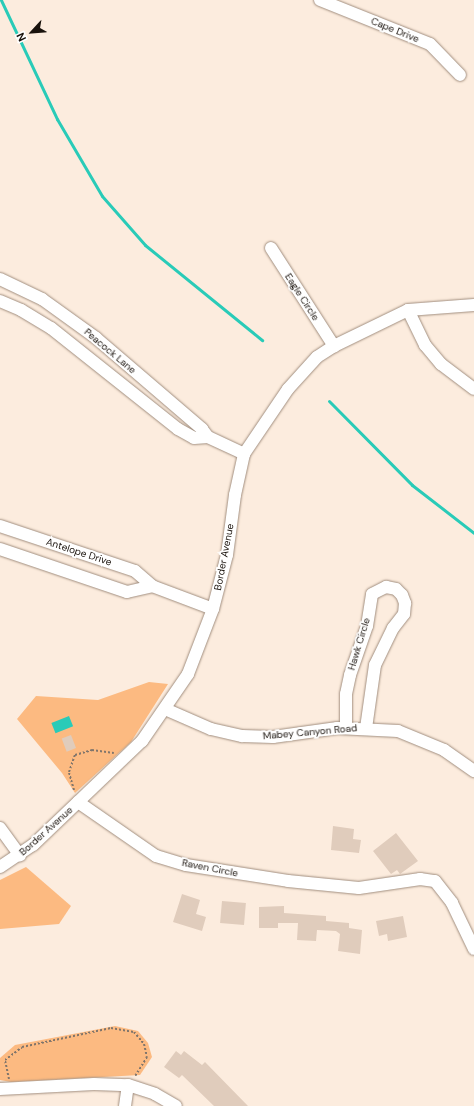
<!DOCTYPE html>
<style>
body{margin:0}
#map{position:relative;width:474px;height:1106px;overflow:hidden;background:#fcecde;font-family:"DM Sans",sans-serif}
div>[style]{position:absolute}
.green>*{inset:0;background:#fcba81}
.water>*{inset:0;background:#29cbb8;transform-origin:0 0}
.stream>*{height:3px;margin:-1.5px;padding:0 1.5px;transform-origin:1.5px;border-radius:1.5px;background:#29cbb8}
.building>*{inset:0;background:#e0ccbc;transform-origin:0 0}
.path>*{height:2px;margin-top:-1px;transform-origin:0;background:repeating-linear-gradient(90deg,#80756b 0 2px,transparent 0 4px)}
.roads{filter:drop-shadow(0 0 1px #a18e7f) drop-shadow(0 0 1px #a18e7f)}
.minor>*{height:12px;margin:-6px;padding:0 6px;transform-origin:6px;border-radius:6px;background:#fff}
span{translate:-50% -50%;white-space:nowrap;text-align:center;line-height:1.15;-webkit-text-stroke:3.5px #fff;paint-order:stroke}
.street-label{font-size:10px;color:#19120c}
.north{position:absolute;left:12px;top:12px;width:40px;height:40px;-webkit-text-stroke:3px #fff;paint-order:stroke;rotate:244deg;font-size:11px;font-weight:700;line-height:16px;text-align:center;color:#19120c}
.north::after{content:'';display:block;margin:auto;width:14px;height:18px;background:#19120c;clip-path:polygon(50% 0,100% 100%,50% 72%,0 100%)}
</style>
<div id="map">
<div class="green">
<i style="clip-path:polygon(149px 682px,168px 684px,131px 742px,75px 793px,62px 773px,17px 719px,36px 696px,98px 700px)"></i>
<i style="clip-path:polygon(26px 867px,71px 906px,59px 924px,0 929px,0 880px)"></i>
<i style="clip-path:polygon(115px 1026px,138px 1031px,148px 1043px,152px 1057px,140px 1075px,11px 1082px,0 1080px,0 1058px,15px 1045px)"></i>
</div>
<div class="water">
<i style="left:69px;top:716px;width:11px;height:19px;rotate:68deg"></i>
</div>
<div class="stream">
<i style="left:1px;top:0;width:132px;rotate:64.8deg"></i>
<i style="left:57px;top:119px;width:89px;rotate:59.7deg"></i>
<i style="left:102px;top:196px;width:65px;rotate:48.7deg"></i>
<i style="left:145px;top:245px;width:151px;rotate:39.1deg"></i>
<i style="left:329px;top:401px;width:118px;rotate:45.3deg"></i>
<i style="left:412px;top:485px;width:78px;rotate:37.7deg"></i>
</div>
<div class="building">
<i style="left:71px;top:735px;width:14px;height:10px;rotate:69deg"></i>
<i style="clip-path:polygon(333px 826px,354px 829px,353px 839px,361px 840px,359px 853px,331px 850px)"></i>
<i style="clip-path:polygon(396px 833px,418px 861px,400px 874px,397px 870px,391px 874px,373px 851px)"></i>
<i style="clip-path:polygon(182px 894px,200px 900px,196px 914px,206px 917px,202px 931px,173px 922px)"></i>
<i style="left:222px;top:901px;width:24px;height:22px;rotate:5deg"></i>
<i style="clip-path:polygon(284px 906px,284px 913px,326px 916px,326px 921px,349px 923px,349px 928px,362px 930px,360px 954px,338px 951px,340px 934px,336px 931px,317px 930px,316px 941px,297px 940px,298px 923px,278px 923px,278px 928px,259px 928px,259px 907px)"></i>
<i style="clip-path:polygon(403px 916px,407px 937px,388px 941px,387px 934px,379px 936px,376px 921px)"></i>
<i style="clip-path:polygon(176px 1051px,181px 1055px,184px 1051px,202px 1065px,205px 1062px,248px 1106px,214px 1106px,182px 1075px,179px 1078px,164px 1067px)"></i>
</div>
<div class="path">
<i style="left:74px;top:790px;width:19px;rotate:-106deg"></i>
<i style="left:69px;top:772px;width:18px;rotate:-71deg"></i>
<i style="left:75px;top:755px;width:18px;rotate:-16deg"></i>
<i style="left:92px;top:750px;width:22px;rotate:8deg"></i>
<i style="left:9px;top:1079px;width:19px;rotate:-102deg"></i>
<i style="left:5px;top:1060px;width:21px;rotate:-37deg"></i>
<i style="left:22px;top:1047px;width:91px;rotate:-12.1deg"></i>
<i style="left:111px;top:1028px;width:23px;rotate:10deg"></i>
<i style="left:134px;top:1032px;width:16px;rotate:50deg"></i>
<i style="left:144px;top:1044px;width:13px;rotate:77deg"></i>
<i style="left:147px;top:1057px;width:22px;rotate:122deg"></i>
</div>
<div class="roads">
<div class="minor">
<i style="left:320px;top:0;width:118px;rotate:21.8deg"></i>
<i style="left:430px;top:44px;width:43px;rotate:45.9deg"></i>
<i style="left:271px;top:248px;width:117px;rotate:57.3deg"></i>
<i style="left:0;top:279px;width:47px;rotate:25.5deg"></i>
<i style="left:42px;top:299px;width:67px;rotate:35.8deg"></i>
<i style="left:96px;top:338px;width:140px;rotate:40.6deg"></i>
<i style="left:202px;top:429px;width:10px;rotate:53deg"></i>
<i style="left:0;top:301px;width:23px;rotate:23deg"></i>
<i style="left:21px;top:310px;width:35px;rotate:31deg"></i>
<i style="left:51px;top:328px;width:162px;rotate:38.5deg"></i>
<i style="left:178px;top:429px;width:18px;rotate:29deg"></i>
<i style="left:194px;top:438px;width:14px;rotate:-4deg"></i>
<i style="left:208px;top:437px;width:40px;rotate:25deg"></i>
<i style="left:408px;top:310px;width:39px;rotate:64deg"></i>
<i style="left:425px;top:345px;width:25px;rotate:50deg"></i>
<i style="left:441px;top:364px;width:41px;rotate:37.1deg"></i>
<i style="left:0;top:526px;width:142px;rotate:18.4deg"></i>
<i style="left:135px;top:571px;width:23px;rotate:41deg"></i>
<i style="left:152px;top:586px;width:65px;rotate:20.7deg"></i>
<i style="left:0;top:549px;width:134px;rotate:18.7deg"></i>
<i style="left:127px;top:592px;width:26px;rotate:-13deg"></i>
<i style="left:165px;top:709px;width:50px;rotate:23.5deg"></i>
<i style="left:211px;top:729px;width:32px;rotate:13deg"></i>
<i style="left:242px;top:736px;width:31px;rotate:2deg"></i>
<i style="left:273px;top:737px;width:65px;rotate:-8deg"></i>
<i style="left:337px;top:728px;width:61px;rotate:2.8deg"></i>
<i style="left:398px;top:731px;width:50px;rotate:22.4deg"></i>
<i style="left:444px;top:750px;width:37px;rotate:35deg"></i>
<i style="left:346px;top:727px;width:33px;rotate:-90deg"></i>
<i style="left:346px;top:694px;width:19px;rotate:-78deg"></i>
<i style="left:350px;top:675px;width:52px;rotate:-70.9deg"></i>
<i style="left:367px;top:626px;width:32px;rotate:-81deg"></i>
<i style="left:372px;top:594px;width:16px;rotate:-27deg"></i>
<i style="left:386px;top:587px;width:10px;rotate:11deg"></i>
<i style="left:396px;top:589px;width:8px;rotate:45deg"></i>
<i style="left:402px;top:595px;width:9px;rotate:69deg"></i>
<i style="left:405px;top:603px;width:11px;rotate:95deg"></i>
<i style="left:404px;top:614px;width:18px;rotate:128deg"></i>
<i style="left:393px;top:628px;width:41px;rotate:115.9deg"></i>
<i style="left:375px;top:665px;width:64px;rotate:98.1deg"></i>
<i style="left:78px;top:802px;width:95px;rotate:34.7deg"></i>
<i style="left:156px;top:856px;width:31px;rotate:17deg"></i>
<i style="left:186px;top:865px;width:103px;rotate:8.9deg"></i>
<i style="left:288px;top:881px;width:71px;rotate:5.6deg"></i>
<i style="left:359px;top:888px;width:62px;rotate:-8.4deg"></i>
<i style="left:420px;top:879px;width:15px;rotate:8deg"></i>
<i style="left:435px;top:881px;width:28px;rotate:52deg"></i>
<i style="left:452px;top:903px;width:51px;rotate:64.4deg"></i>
<i style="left:0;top:828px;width:34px;rotate:54deg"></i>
<i style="left:0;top:867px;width:40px;rotate:-34deg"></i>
<i style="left:33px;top:845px;width:151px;rotate:-43.7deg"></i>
<i style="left:142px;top:741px;width:81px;rotate:-55.5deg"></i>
<i style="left:188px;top:674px;width:70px;rotate:-69deg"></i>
<i style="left:213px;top:609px;width:56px;rotate:-75.5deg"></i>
<i style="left:227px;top:555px;width:61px;rotate:-82.4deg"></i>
<i style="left:235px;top:495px;width:42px;rotate:-77.6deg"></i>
<i style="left:244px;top:454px;width:78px;rotate:-55.9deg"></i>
<i style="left:288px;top:389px;width:43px;rotate:-47.8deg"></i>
<i style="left:317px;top:357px;width:20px;rotate:-33deg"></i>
<i style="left:334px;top:346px;width:82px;rotate:-25.9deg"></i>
<i style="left:408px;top:310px;width:66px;rotate:-4.3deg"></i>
<i style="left:0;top:1089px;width:94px;rotate:-3deg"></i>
<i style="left:94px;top:1084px;width:34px;rotate:2deg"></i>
<i style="left:128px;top:1085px;width:28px;rotate:18deg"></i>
<i style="left:155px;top:1094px;width:24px;rotate:30deg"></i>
<i style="left:125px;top:1106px;width:21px;rotate:-82deg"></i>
</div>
</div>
<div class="street-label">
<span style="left:395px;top:30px;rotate:22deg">Cape Drive</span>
<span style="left:302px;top:297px;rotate:57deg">Eagle Circle</span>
<span style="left:110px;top:351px;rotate:40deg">Peacock Lane</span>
<span style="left:79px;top:552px;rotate:18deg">Antelope Drive</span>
<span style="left:224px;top:557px;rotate:-79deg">Border Avenue</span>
<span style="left:359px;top:644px;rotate:-73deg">Hawk Circle</span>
<span style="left:310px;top:732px;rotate:-5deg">Mabey Canyon Road</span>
<span style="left:46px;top:831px;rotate:-42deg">Border Avenue</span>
<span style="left:210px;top:868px;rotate:11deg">Raven Circle</span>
</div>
<div class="north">N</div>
</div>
